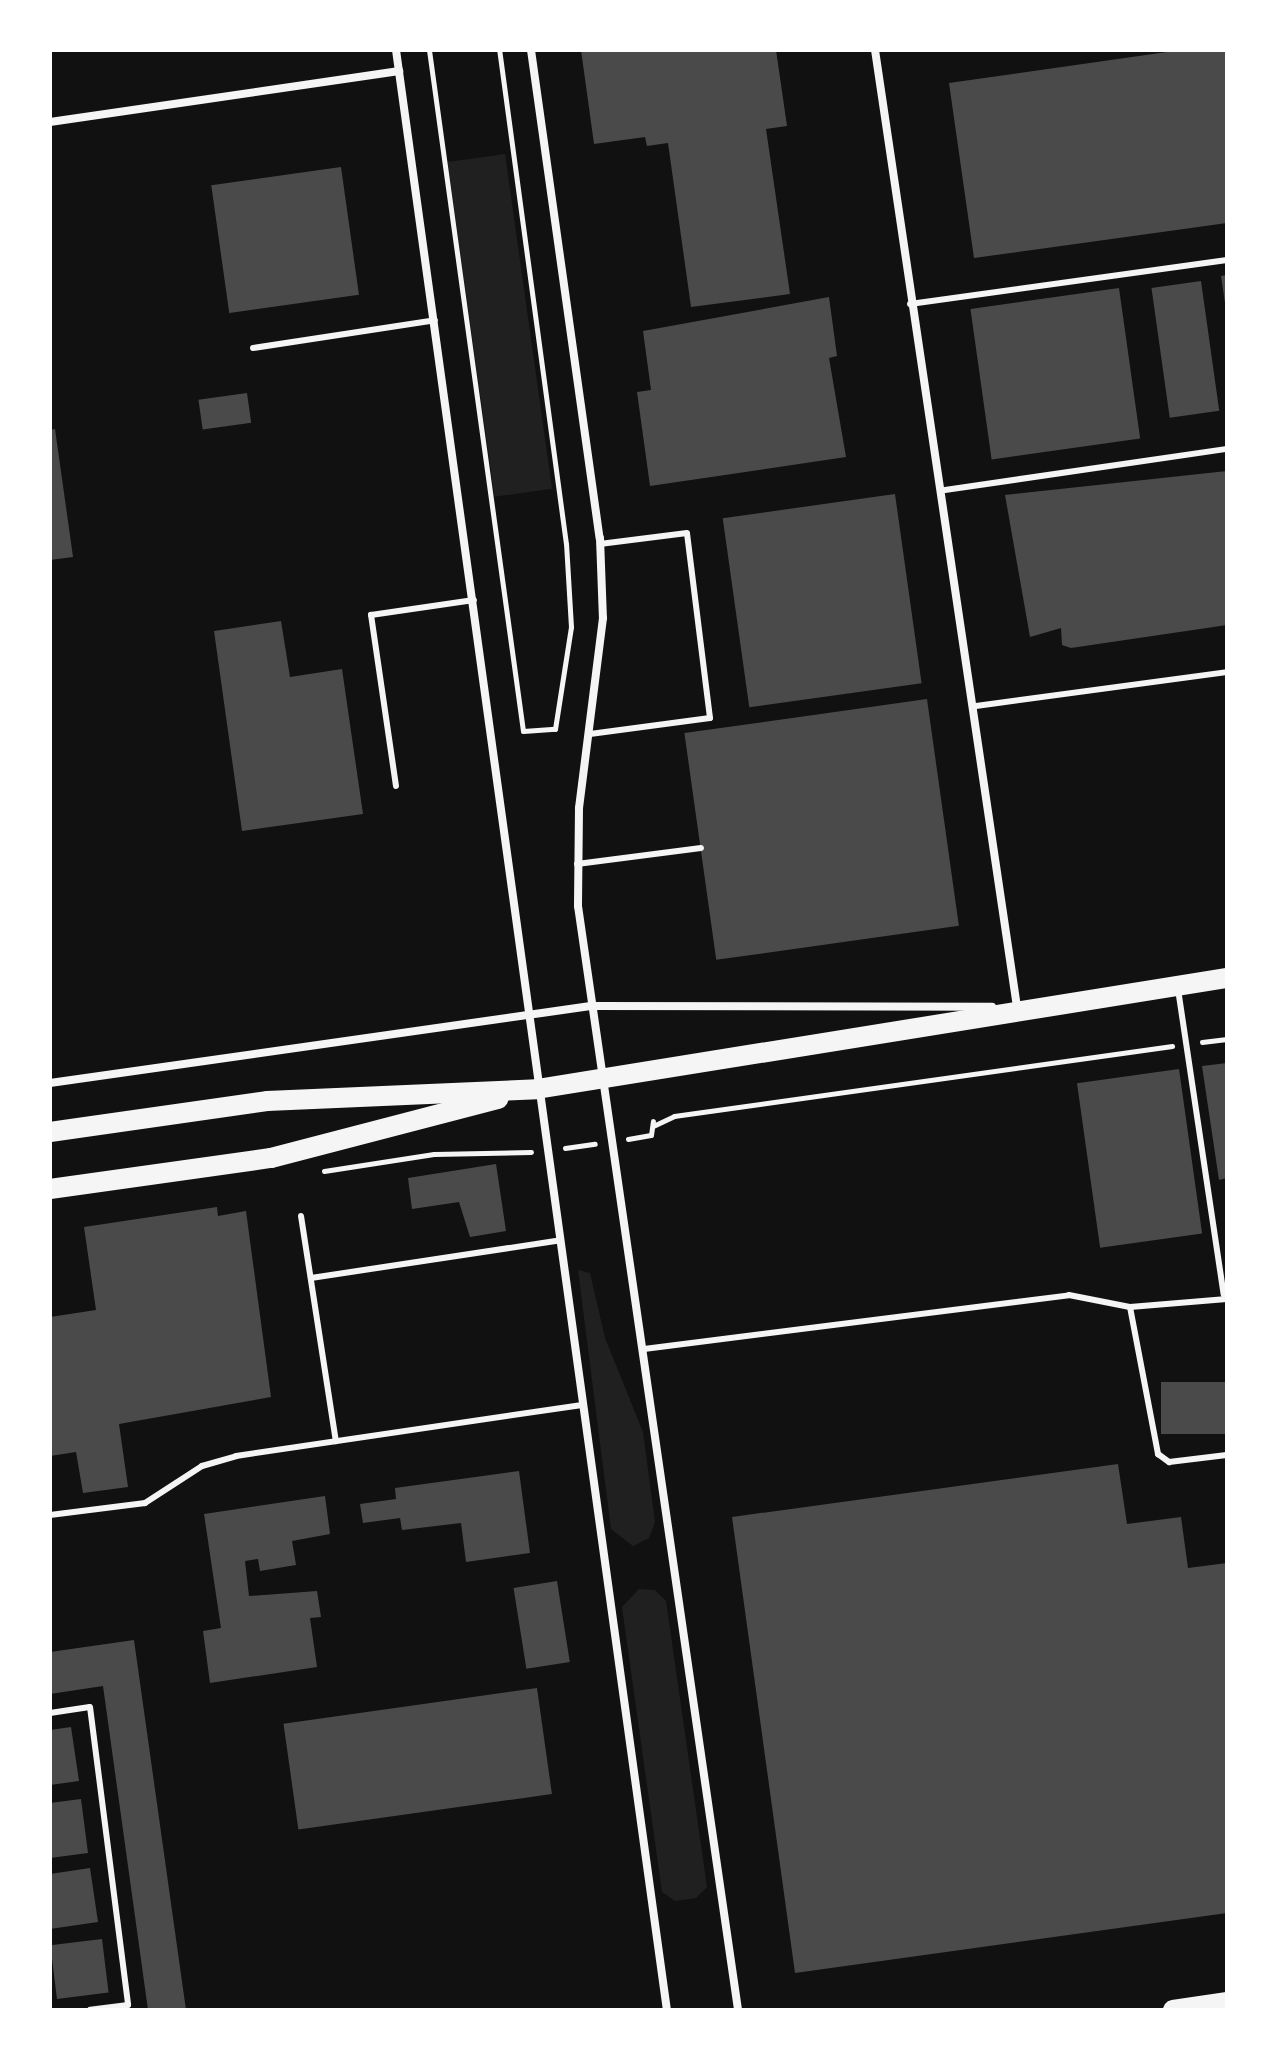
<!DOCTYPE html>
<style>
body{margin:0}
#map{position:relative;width:1277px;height:2060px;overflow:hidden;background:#111;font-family:"Sofia Sans Condensed",sans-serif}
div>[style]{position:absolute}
.green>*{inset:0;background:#202020;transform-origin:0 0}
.building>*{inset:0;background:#4a4a4a;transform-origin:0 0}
.path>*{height:5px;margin:-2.5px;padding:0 2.5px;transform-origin:2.5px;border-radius:2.5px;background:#f5f5f5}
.service>*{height:6px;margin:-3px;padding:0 3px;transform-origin:3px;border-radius:3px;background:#f5f5f5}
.minor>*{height:8px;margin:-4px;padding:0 4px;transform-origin:4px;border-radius:4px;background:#f5f5f5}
.primary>*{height:20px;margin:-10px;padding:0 10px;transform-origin:10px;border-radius:10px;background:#f5f5f5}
span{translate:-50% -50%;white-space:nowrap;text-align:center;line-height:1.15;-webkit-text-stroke:6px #fff;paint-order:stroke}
.frame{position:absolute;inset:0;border:52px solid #fff;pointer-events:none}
</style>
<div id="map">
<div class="green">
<i style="left:505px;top:154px;width:338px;height:58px;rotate:82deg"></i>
<i style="clip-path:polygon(578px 1270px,590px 1273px,605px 1338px,643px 1432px,655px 1522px,649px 1538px,633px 1546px,611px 1529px)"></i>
<i style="clip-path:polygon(639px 1589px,655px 1590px,666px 1601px,707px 1887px,696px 1898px,675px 1901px,662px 1892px,622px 1607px)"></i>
</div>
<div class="building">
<i style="clip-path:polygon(581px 50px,776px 50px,787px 126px,766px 129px,790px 294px,691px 307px,668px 143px,647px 146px,645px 137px,594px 144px)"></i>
<i style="clip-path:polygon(1181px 50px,1227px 50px,1227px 223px,974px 258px,949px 83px)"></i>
<i style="left:341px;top:167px;width:129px;height:131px;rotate:82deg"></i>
<i style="clip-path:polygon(1227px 275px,1227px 303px,1225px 303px,1221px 276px)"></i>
<i style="left:1201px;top:281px;width:131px;height:50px;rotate:82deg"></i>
<i style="left:1119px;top:288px;width:152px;height:150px;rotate:82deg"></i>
<i style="clip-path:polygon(829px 297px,837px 356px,829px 358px,846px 457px,650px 486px,637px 392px,651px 390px,643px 331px)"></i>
<i style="left:247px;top:393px;width:30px;height:49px;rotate:82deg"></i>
<i style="clip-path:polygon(55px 429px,73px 557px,50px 560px,50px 430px)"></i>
<i style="clip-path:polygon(1227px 471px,1227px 625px,1071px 648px,1062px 645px,1061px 628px,1030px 637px,1005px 495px)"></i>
<i style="left:895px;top:494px;width:191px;height:174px;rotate:82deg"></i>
<i style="clip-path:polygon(281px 621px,290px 677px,342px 669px,363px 814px,242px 831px,214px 631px)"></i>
<i style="left:927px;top:699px;width:229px;height:245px;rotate:82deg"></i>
<i style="clip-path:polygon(1227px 1063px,1227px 1178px,1219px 1180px,1202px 1066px)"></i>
<i style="left:1179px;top:1069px;width:166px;height:103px;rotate:82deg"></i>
<i style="clip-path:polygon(496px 1164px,506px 1231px,470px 1237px,459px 1202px,412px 1209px,408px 1178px)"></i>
<i style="clip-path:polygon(217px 1207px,218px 1216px,246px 1211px,271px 1397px,119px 1424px,128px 1487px,83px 1493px,76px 1452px,50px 1456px,50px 1317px,96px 1310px,84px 1227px)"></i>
<i style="left:1227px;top:1382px;width:52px;height:66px;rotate:90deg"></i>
<i style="clip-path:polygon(1118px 1464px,1127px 1524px,1181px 1517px,1188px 1568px,1227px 1563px,1227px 1913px,795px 1973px,732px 1517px)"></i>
<i style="clip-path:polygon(519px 1471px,530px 1553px,466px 1562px,461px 1523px,402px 1530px,400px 1518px,363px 1523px,360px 1504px,396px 1499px,395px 1488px)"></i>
<i style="clip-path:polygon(325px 1496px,330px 1534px,292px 1541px,296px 1565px,260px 1571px,258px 1559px,245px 1561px,249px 1596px,317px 1591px,321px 1617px,310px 1618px,317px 1667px,210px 1683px,203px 1631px,221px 1628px,204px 1514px)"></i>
<i style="left:557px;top:1581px;width:82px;height:44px;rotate:81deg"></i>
<i style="clip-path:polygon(134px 1640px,186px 2010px,148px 2010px,103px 1686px,50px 1694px,50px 1652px)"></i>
<i style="left:537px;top:1688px;width:107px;height:256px;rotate:82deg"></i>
<i style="clip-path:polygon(71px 1727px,79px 1781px,50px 1785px,50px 1730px)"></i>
<i style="clip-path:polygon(81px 1799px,88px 1853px,50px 1858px,50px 1803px)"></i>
<i style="clip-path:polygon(90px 1868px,98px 1922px,50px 1929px,50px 1874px)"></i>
<i style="left:102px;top:1939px;width:54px;height:52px;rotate:83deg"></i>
</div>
<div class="path">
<i style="left:429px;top:50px;width:687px;rotate:82.14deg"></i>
<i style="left:523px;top:731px;width:32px;rotate:-4deg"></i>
<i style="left:555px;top:729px;width:103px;rotate:-81.1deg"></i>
<i style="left:571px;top:627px;width:83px;rotate:-93.4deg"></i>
<i style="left:566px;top:544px;width:499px;rotate:-97.7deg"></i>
<i style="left:1202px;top:1042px;width:25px;rotate:-7deg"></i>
<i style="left:653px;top:1126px;width:23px;rotate:-25deg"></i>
<i style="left:674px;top:1116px;width:503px;rotate:-8deg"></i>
<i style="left:628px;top:1139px;width:23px;rotate:-10deg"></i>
<i style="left:651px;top:1135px;width:14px;rotate:-82deg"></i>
<i style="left:565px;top:1148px;width:30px;rotate:-8deg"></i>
<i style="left:324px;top:1171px;width:111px;rotate:-8.8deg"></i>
<i style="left:434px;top:1154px;width:97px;rotate:-1.2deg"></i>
</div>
<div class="service">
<i style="left:910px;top:304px;width:320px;rotate:-7.9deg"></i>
<i style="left:253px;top:348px;width:184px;rotate:-8.7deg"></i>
<i style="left:945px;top:490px;width:285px;rotate:-8.3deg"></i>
<i style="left:976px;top:706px;width:253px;rotate:-7.7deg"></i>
<i style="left:590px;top:734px;width:121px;rotate:-7.6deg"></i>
<i style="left:710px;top:718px;width:186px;rotate:-97.1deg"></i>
<i style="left:687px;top:533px;width:88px;rotate:172.8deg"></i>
<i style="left:396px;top:786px;width:173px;rotate:-98.3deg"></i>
<i style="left:371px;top:615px;width:104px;rotate:-8.3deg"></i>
<i style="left:577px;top:864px;width:125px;rotate:-7.4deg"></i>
<i style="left:1178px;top:989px;width:309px;rotate:81.5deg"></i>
<i style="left:301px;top:1216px;width:228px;rotate:81.2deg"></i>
<i style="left:311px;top:1278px;width:249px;rotate:-8.6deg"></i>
<i style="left:1130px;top:1307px;width:150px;rotate:79.2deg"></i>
<i style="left:1158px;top:1454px;width:14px;rotate:36deg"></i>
<i style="left:1169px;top:1462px;width:58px;rotate:-6.9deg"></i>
<i style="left:644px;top:1349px;width:428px;rotate:-7.2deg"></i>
<i style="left:1069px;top:1295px;width:62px;rotate:11.1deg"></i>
<i style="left:1130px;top:1307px;width:97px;rotate:-4.7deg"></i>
<i style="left:50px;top:1515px;width:96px;rotate:-7.2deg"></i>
<i style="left:145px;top:1503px;width:68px;rotate:-33deg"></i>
<i style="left:202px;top:1466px;width:35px;rotate:-16deg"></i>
<i style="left:236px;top:1456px;width:348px;rotate:-8.4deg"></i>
<i style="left:50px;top:1713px;width:40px;rotate:-8.5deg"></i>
<i style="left:90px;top:1707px;width:300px;rotate:82.7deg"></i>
<i style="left:128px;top:2005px;width:38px;rotate:173deg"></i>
</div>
<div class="minor">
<i style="left:396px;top:50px;width:1979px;rotate:82.13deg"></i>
<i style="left:531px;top:50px;width:493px;rotate:82deg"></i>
<i style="left:600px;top:538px;width:80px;rotate:87.9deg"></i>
<i style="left:603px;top:618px;width:192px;rotate:97.2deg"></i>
<i style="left:579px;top:808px;width:98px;rotate:90.6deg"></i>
<i style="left:578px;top:906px;width:1116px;rotate:81.75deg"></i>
<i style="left:875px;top:50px;width:967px;rotate:81.56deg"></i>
<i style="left:50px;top:122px;width:353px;rotate:-8.3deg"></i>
<i style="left:50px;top:1083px;width:546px;rotate:-8.1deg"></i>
<i style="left:591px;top:1006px;width:401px;rotate:0.1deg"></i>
</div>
<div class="primary">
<i style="left:50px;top:1132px;width:219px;rotate:-8.1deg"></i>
<i style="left:267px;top:1101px;width:270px;rotate:-2.5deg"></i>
<i style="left:537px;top:1089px;width:699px;rotate:-9.14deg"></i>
<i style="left:50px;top:1189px;width:223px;rotate:-8deg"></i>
<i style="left:271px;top:1158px;width:235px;rotate:-14.6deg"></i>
<i style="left:1173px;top:2010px;width:55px;rotate:-8.4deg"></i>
</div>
<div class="frame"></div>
</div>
